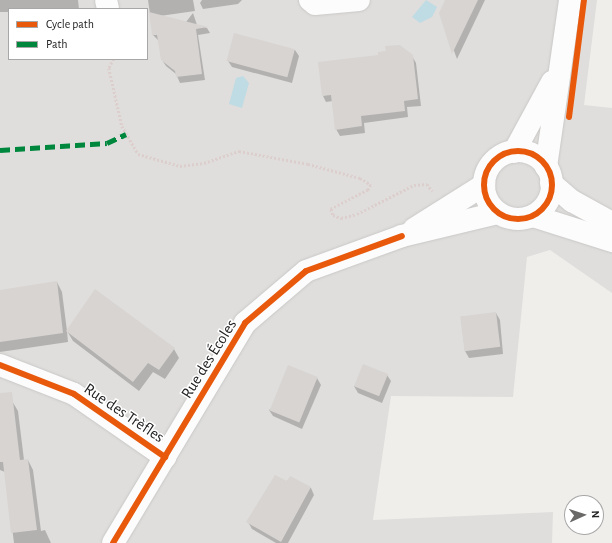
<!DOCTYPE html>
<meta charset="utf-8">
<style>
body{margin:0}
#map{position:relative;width:612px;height:543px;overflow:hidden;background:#f0eeeb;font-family:"Alegreya Sans",sans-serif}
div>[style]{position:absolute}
.residential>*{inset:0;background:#dfdedc}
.water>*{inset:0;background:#bfdbe3}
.shadow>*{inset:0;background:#0003}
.building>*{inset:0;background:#d7d4d2;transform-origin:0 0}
.path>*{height:2.5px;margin-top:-1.25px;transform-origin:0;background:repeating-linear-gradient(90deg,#dccecd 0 2px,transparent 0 4px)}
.roads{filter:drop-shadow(0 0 1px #c9c8c7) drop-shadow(0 0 1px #c9c8c7)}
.minor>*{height:22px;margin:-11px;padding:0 11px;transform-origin:11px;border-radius:11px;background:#fdfcfc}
.minor>.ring{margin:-11px;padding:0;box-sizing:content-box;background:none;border:22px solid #fdfcfc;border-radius:50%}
.quiet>*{height:5px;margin-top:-2.5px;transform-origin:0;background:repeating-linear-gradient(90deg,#00873e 0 10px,transparent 0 15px)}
.cycleway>*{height:6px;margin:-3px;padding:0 3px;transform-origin:3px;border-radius:3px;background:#e8590c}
.cycleway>.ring{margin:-3px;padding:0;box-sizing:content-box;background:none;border:6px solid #e8590c;border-radius:50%}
span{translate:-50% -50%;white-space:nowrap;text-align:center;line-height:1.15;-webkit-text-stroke:3px #fff;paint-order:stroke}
.street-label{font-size:16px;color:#222}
.legend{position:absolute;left:8px;top:8px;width:140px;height:52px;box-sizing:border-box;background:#fff;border:1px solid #a7a7a7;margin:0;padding:5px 7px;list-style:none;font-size:12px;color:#222}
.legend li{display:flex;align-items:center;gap:8px;height:20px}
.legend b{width:20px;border:1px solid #a7a7a7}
.north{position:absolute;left:564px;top:495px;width:40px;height:40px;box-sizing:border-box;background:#fff;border:1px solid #a7a7a7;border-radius:50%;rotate:87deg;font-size:11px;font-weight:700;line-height:16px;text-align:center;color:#222}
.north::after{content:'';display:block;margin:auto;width:14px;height:18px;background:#6a6968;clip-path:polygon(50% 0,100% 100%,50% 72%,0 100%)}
</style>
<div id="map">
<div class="residential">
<i style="clip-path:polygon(evenodd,0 0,597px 0,584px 105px,612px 108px,612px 293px,550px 250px,527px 257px,513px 397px,391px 396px,373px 520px,553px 512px,552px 543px,0 543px,0 0,9px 9px,147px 9px,147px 59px,9px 59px,9px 9px)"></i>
</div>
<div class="water">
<i style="clip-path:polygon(426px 0,437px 7px,432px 17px,420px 23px,412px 17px)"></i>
<i style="clip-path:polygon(243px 76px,249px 83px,242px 108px,229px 104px,236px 78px)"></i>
</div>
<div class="shadow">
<i style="clip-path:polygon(0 0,78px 0,79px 9px,9px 9px,9px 12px,0 12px)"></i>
<i style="clip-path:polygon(148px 0,193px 0,195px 11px,160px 16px,186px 22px,193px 13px,197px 25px,207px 28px,210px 33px,198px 35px,205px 80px,180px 83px,176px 74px,166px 66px,162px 60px,159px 41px,153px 35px)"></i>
<i style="clip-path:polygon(202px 0,242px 0,238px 4px,203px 9px,200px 3px)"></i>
<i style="clip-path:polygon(446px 0,485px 0,457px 59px,440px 13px)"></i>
<i style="clip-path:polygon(295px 50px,299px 56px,292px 83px,232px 67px,228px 61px)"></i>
<i style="clip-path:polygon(412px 56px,416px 63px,421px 106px,407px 107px,408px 117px,364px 123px,365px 133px,340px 136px,336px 129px,333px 101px,326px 102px,323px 96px)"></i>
<i style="clip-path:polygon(57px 282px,62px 292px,67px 331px,174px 349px,179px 358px,165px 379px,153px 372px,139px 391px,73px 341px,67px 331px,68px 342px,0 352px,0 291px)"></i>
<i style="clip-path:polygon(496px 313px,500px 320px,503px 354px,469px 358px,465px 351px,461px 317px)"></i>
<i style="clip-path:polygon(387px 375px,391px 381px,382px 403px,358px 393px,354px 386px)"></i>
<i style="clip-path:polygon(317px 378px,321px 385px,302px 429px,273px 416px,269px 410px)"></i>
<i style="clip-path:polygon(12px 401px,18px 411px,24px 460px,28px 460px,33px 470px,41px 531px,45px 530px,51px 543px,14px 543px,5px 472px,0 470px,0 403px)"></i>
<i style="clip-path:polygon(291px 477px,311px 488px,314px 495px,288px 543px,276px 543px,252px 529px,248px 522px)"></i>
</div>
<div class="building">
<i style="clip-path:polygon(445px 0,478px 0,452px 54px,439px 13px)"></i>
<i style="clip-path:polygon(149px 12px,208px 27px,196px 29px,202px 74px,176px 77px,175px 71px,161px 60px,157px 35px,152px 35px)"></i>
<i style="left:234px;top:33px;width:63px;height:29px;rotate:15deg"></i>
<i style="clip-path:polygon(400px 45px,413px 55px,418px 99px,404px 101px,405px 111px,361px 116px,362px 126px,335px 130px,331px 95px,322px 96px,318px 62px,378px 55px,378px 52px,386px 51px,385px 46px)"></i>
<i style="clip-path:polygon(57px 281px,63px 333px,0 342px,0 290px)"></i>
<i style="clip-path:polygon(95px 289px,175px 348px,159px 370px,148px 363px,133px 382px,66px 331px)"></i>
<i style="left:496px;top:312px;width:35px;height:36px;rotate:83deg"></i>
<i style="left:363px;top:364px;width:27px;height:24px;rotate:22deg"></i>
<i style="left:288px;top:365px;width:32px;height:49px;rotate:22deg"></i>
<i style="clip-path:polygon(12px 392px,20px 460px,28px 459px,37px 530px,11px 533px,3px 462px,0 462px,0 393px)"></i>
<i style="clip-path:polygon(275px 475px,287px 481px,290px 476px,311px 487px,281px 542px,246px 522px)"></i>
</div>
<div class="path">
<i style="left:114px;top:59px;width:10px;rotate:119deg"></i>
<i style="left:109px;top:68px;width:59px;rotate:77.4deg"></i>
<i style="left:122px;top:126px;width:32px;rotate:60deg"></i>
<i style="left:138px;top:154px;width:44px;rotate:15.9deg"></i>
<i style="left:180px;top:166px;width:24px;rotate:-7deg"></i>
<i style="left:204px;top:163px;width:37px;rotate:-19deg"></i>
<i style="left:239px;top:151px;width:70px;rotate:10.7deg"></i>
<i style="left:308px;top:164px;width:54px;rotate:15.1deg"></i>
<i style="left:360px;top:178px;width:13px;rotate:32deg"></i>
<i style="left:371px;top:185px;width:6px;rotate:121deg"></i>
<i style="left:368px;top:190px;width:42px;rotate:152.8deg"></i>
<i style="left:331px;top:209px;width:6px;rotate:72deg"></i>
<i style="left:333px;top:215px;width:9px;rotate:21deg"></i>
<i style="left:341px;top:218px;width:16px;rotate:-14deg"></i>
<i style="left:357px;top:214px;width:64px;rotate:-27deg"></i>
<i style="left:414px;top:185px;width:13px;rotate:-4deg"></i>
<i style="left:427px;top:184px;width:9px;rotate:54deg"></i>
</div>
<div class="roads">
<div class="minor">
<i style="left:106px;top:0;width:9px;rotate:77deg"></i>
<i style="left:310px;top:0;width:6px;rotate:39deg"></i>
<i style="left:315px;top:4px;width:44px;rotate:-5.2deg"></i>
<i class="ring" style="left:484px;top:151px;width:46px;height:46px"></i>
<i style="left:514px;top:152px;width:80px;rotate:-61.5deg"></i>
<i style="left:546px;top:167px;width:169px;rotate:-81.8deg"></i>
<i style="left:551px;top:183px;width:28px;rotate:41deg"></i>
<i style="left:572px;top:201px;width:46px;rotate:28.8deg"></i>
<i style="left:533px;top:216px;width:83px;rotate:17.6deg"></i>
<i style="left:414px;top:229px;width:83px;rotate:-32.2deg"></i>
<i style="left:0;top:365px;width:79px;rotate:21.4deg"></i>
<i style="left:74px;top:394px;width:111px;rotate:34.7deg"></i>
<i style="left:113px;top:543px;width:257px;rotate:-59deg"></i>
<i style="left:245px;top:323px;width:80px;rotate:-40.4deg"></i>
<i style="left:306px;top:271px;width:102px;rotate:-20deg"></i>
<i style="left:402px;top:236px;width:99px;rotate:-13.5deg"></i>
</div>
</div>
<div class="quiet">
<i style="left:0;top:150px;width:107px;rotate:-3.7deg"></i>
<i style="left:107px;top:143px;width:21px;rotate:-25deg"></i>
</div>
<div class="cycleway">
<i style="left:569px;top:117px;width:118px;rotate:-82.7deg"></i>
<i class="ring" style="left:484px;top:151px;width:62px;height:62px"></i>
<i style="left:0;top:365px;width:79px;rotate:21.4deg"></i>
<i style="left:74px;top:394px;width:111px;rotate:34.7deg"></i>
<i style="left:113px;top:543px;width:257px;rotate:-59deg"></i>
<i style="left:245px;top:323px;width:80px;rotate:-40.4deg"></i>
<i style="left:306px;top:271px;width:102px;rotate:-20deg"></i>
</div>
<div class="street-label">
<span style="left:209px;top:359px;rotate:-58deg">Rue des Écoles</span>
<span style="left:124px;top:413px;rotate:34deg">Rue des Trèfles</span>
</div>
<ul class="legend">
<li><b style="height:5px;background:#e8590c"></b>Cycle path</li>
<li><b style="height:5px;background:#00873e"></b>Path</li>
</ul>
<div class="north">N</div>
</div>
